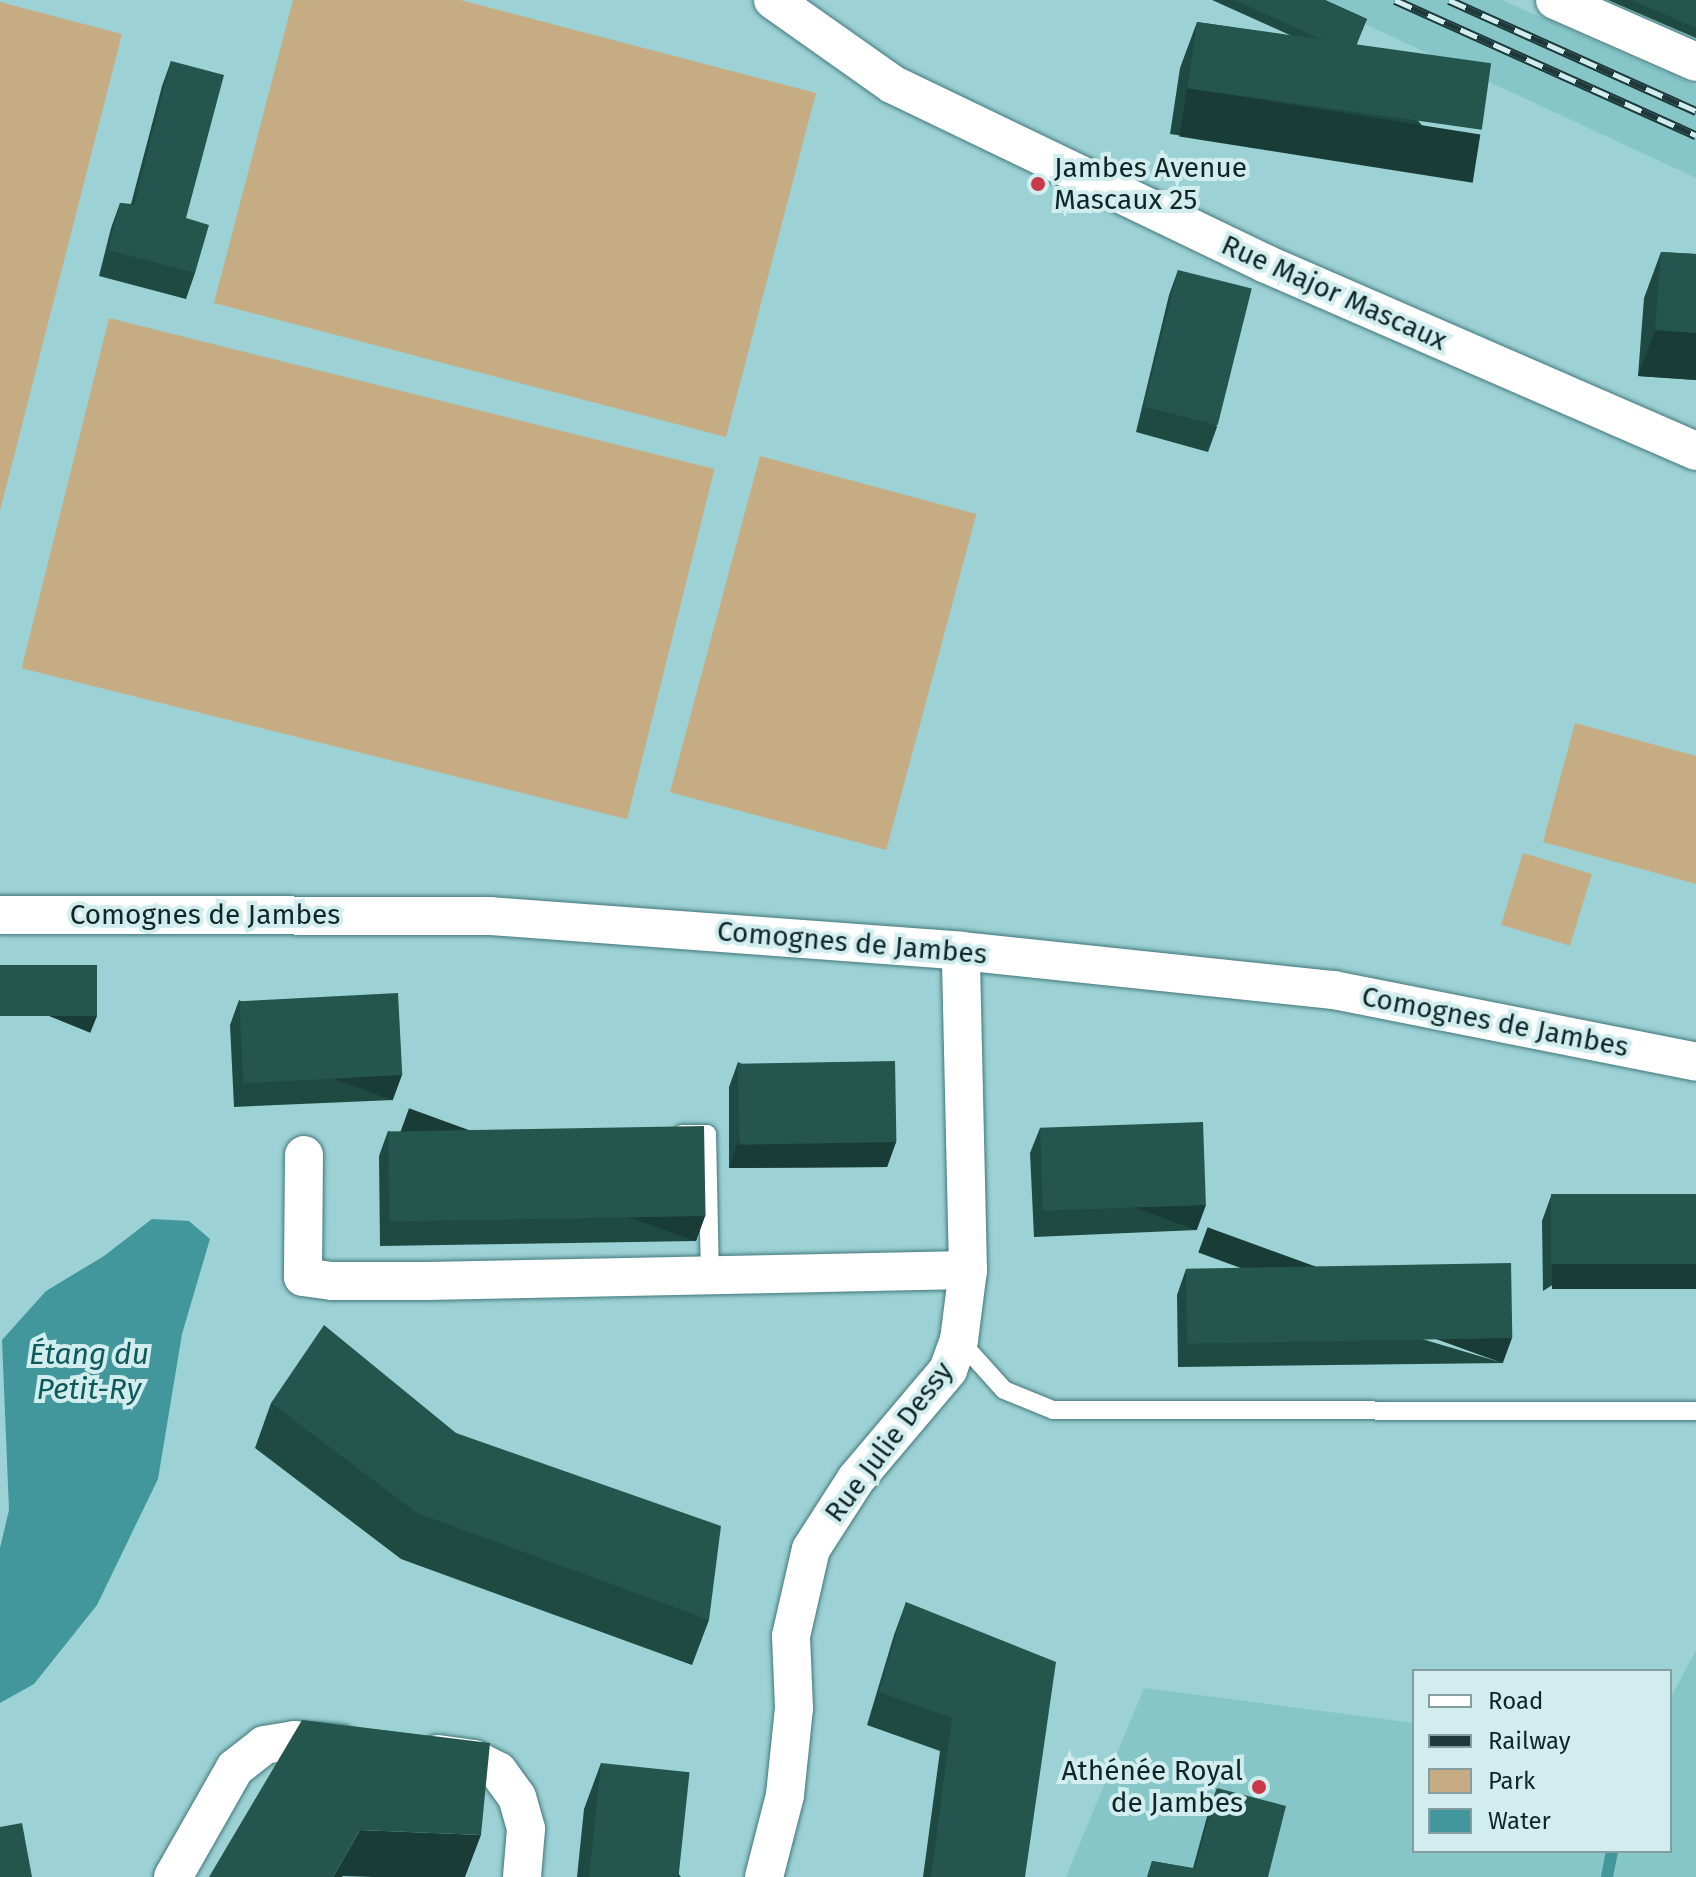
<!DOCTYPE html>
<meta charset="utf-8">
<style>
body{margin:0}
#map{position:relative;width:1696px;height:1877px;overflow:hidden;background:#9cd2d5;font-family:"Fira Sans",sans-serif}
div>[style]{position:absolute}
.built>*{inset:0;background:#86c6c9}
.green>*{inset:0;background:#c5ac83;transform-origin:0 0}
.water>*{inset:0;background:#41979b}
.stream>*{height:12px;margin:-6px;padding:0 6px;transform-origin:6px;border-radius:6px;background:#41979b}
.roads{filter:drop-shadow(0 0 2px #42777a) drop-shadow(0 0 2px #42777a)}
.service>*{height:18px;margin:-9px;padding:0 9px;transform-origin:9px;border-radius:9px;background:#fff}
.minor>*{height:38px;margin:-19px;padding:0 19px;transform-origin:19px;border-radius:19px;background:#fff}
.rail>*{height:9px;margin-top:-4.5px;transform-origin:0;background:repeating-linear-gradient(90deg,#d2edee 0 18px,#1f393a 0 36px);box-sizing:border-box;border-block:2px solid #1f393a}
.wall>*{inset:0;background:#1f4a42}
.shaded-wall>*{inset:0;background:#193c36;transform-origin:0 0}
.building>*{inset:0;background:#24564d;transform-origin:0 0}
.dots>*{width:22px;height:22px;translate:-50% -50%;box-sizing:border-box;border:4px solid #d2edee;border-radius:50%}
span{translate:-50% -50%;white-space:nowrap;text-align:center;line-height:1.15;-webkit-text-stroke:8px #d2edee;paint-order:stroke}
.poi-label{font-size:28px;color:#0f2526}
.left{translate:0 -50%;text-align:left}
.right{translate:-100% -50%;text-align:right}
.street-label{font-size:28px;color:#0f2526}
.water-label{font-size:30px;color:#0e595c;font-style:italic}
.legend{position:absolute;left:1412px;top:1669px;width:260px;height:184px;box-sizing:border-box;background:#d2edee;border:2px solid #849d9e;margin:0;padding:10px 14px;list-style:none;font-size:24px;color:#0f2526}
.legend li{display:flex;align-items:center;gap:16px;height:40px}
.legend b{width:40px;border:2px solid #849d9e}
</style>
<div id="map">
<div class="built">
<i style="clip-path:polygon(1313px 0,1502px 0,1696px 86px,1696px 178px)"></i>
<i style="clip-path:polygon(1696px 1650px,1696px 1877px,1066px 1877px,1144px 1688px,1414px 1723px,1414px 1851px,1670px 1851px,1670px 1699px)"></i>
</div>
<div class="green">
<i style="clip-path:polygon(293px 0,460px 0,816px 93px,726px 437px,214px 303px)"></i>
<i style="clip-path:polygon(0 2px,122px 34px,0 511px)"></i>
<i style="left:109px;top:318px;width:624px;height:361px;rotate:14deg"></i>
<i style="left:760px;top:456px;width:224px;height:348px;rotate:15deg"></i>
<i style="clip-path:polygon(1575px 723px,1696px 756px,1696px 884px,1543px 842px)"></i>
<i style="left:1523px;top:853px;width:72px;height:75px;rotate:17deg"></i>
</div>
<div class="water">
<i style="clip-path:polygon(152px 1219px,189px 1221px,210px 1239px,182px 1334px,158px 1479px,97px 1605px,34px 1684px,0 1703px,0 1548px,9px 1510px,2px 1340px,46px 1291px,104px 1256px)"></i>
</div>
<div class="stream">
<i style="left:1607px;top:1877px;width:26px;rotate:-79deg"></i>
</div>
<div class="roads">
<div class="service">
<i style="left:682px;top:1134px;width:25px"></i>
<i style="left:707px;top:1134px;width:143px;rotate:88.8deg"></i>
<i style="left:959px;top:1340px;width:67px;rotate:48deg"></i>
<i style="left:1004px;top:1390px;width:53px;rotate:22.2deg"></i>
<i style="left:1053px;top:1410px;width:643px;rotate:0.09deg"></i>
</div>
<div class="minor">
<i style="left:773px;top:0;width:146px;rotate:35.2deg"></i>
<i style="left:892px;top:84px;width:415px;rotate:25.7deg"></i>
<i style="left:1266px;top:264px;width:469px;rotate:23.5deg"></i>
<i style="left:1555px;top:0;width:154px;rotate:23.7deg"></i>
<i style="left:0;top:915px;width:490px;rotate:0.1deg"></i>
<i style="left:490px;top:916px;width:472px;rotate:4.2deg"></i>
<i style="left:961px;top:951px;width:375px;rotate:6deg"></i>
<i style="left:1334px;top:990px;width:369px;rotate:11.2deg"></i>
<i style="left:304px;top:1155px;width:122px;rotate:90.5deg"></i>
<i style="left:303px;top:1277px;width:29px;rotate:8deg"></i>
<i style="left:332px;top:1281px;width:95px"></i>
<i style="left:427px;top:1281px;width:541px;rotate:-1.16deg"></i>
<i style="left:438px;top:1754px;width:36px;rotate:8deg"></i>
<i style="left:474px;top:1759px;width:27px;rotate:27deg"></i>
<i style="left:498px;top:1771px;width:32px;rotate:54deg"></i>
<i style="left:517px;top:1797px;width:33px;rotate:74deg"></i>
<i style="left:526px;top:1829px;width:48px;rotate:94.8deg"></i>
<i style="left:173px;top:1877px;width:125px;rotate:-60.4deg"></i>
<i style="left:235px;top:1768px;width:37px;rotate:-38deg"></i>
<i style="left:264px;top:1745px;width:30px;rotate:-9deg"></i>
<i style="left:294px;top:1740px;width:47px;rotate:4.9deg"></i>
<i style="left:764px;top:1877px;width:85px;rotate:-75.6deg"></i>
<i style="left:785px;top:1795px;width:87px;rotate:-84.1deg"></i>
<i style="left:794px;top:1708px;width:72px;rotate:-92.4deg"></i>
<i style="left:791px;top:1636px;width:89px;rotate:-77.1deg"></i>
<i style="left:811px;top:1549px;width:83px;rotate:-57.3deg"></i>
<i style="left:856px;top:1479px;width:143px;rotate:-49.8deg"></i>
<i style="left:948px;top:1370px;width:32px;rotate:-70deg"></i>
<i style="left:959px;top:1340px;width:71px;rotate:-82.7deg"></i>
<i style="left:968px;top:1270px;width:319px;rotate:-91.3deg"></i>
</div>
</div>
<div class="rail">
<i style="left:1395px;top:0;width:330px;rotate:24.2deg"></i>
<i style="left:1449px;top:0;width:271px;rotate:24.2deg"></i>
</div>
<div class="wall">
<i style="clip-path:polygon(1212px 0,1325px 0,1367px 19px,1356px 46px,1465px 177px,1170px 134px,1180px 68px,1197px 22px,1292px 36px)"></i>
<i style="clip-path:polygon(1608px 0,1696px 0,1696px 38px)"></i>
<i style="clip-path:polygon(171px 61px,186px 218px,195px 273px,186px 299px,99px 276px,111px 228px,120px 203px,131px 204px,162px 86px)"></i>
<i style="clip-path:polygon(1661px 252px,1696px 254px,1696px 380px,1638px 376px,1644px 298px)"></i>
<i style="clip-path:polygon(1178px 270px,1217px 427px,1208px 452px,1136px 432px,1169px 295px)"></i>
<i style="clip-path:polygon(239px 1000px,393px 1100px,234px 1107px,230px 1025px)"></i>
<i style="clip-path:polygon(738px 1062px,896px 1142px,887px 1167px,729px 1168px,729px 1087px)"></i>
<i style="clip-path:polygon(1040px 1128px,1197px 1230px,1034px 1237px,1030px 1153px)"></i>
<i style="clip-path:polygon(388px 1131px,705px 1216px,696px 1241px,380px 1246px,379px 1156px)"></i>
<i style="clip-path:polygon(1696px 1194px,1543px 1291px,1542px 1221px,1551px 1196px)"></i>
<i style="clip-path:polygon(1186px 1269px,1503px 1363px,1178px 1367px,1177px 1295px)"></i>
<i style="clip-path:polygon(271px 1403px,456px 1433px,709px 1620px,692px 1665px,401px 1559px,255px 1448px)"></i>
<i style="clip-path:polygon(906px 1602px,1025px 1877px,923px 1877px,940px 1751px,867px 1725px,894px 1635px)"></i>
<i style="clip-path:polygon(601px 1763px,681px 1877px,577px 1877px,584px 1809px)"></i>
<i style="clip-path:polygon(1217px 1788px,1268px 1877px,1147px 1877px,1152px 1861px,1193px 1868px,1208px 1813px)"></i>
</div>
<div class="shaded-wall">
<i style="left:1187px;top:88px;width:297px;height:49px;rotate:9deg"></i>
<i style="clip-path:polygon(1655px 330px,1696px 333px,1696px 380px,1638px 376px)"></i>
<i style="left:97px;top:1016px;width:18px;height:97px;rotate:112deg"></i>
<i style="left:402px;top:1075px;width:27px;height:159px;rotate:110deg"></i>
<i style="clip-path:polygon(738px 1142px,896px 1142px,887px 1167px,729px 1168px)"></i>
<i style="left:1206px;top:1205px;width:27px;height:163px;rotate:110deg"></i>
<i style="left:705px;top:1216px;width:27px;height:315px;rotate:110deg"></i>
<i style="left:1696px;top:1264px;width:25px;height:144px;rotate:90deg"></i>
<i style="left:1512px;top:1338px;width:27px;height:324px;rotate:110deg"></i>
<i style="clip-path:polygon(360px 1830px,481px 1835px,465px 1877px,374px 1877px,343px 1876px,342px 1877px,333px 1877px)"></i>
</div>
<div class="building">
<i style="clip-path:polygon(1234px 0,1325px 0,1367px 19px,1355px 46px,1325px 41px)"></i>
<i style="clip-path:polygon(1631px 0,1696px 0,1696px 28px)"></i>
<i style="left:1197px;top:22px;width:297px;height:67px;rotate:8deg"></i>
<i style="clip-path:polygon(171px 61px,224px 75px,186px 218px,209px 225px,195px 273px,108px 250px,120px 203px,134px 205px)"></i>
<i style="clip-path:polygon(1661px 252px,1696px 254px,1696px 333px,1655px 330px)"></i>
<i style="left:1178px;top:270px;width:76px;height:141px;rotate:14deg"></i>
<i style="left:97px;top:965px;width:51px;height:97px;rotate:90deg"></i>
<i style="left:398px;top:993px;width:82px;height:159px;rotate:87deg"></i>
<i style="left:895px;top:1061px;width:81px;height:157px;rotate:89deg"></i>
<i style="left:1203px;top:1122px;width:83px;height:163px;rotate:88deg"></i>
<i style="left:704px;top:1126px;width:90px;height:316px;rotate:89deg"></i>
<i style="left:1696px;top:1194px;width:70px;height:145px;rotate:90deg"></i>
<i style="left:1511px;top:1263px;width:75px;height:325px;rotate:89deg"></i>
<i style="clip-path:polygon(324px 1325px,456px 1433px,721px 1526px,709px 1620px,417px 1513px,271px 1403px)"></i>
<i style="clip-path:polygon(906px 1602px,1056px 1662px,1025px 1877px,931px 1877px,952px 1718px,879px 1692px)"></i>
<i style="clip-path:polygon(302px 1720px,490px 1743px,481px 1835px,360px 1830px,333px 1877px,209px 1877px)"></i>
<i style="left:601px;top:1763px;width:89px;height:115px;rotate:6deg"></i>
<i style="clip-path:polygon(1217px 1788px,1286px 1806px,1268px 1877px,1148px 1877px,1152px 1861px,1195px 1869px)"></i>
<i style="clip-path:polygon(22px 1823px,32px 1877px,0 1877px,0 1827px)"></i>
</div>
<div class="dots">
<i style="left:1038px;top:184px;background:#c93947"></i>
<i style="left:1259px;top:1787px;background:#c93947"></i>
</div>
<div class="poi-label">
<span class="left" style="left:1054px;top:184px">Jambes Avenue<br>Mascaux 25</span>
<span class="right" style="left:1243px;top:1787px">Athénée Royal<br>de Jambes</span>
</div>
<div class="street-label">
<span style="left:1334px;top:293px;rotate:24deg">Rue Major Mascaux</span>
<span style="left:205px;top:915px">Comognes de Jambes</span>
<span style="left:852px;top:943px;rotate:5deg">Comognes de Jambes</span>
<span style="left:1495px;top:1022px;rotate:11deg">Comognes de Jambes</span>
<span style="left:889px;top:1442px;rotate:-53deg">Rue Julie Dessy</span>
</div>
<div class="water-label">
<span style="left:89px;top:1371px">Étang du<br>Petit-Ry</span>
</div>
<ul class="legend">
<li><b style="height:10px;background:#fff"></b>Road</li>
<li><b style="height:10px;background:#1f393a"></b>Railway</li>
<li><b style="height:22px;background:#c5ac83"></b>Park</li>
<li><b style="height:22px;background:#41979b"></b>Water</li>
</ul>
</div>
